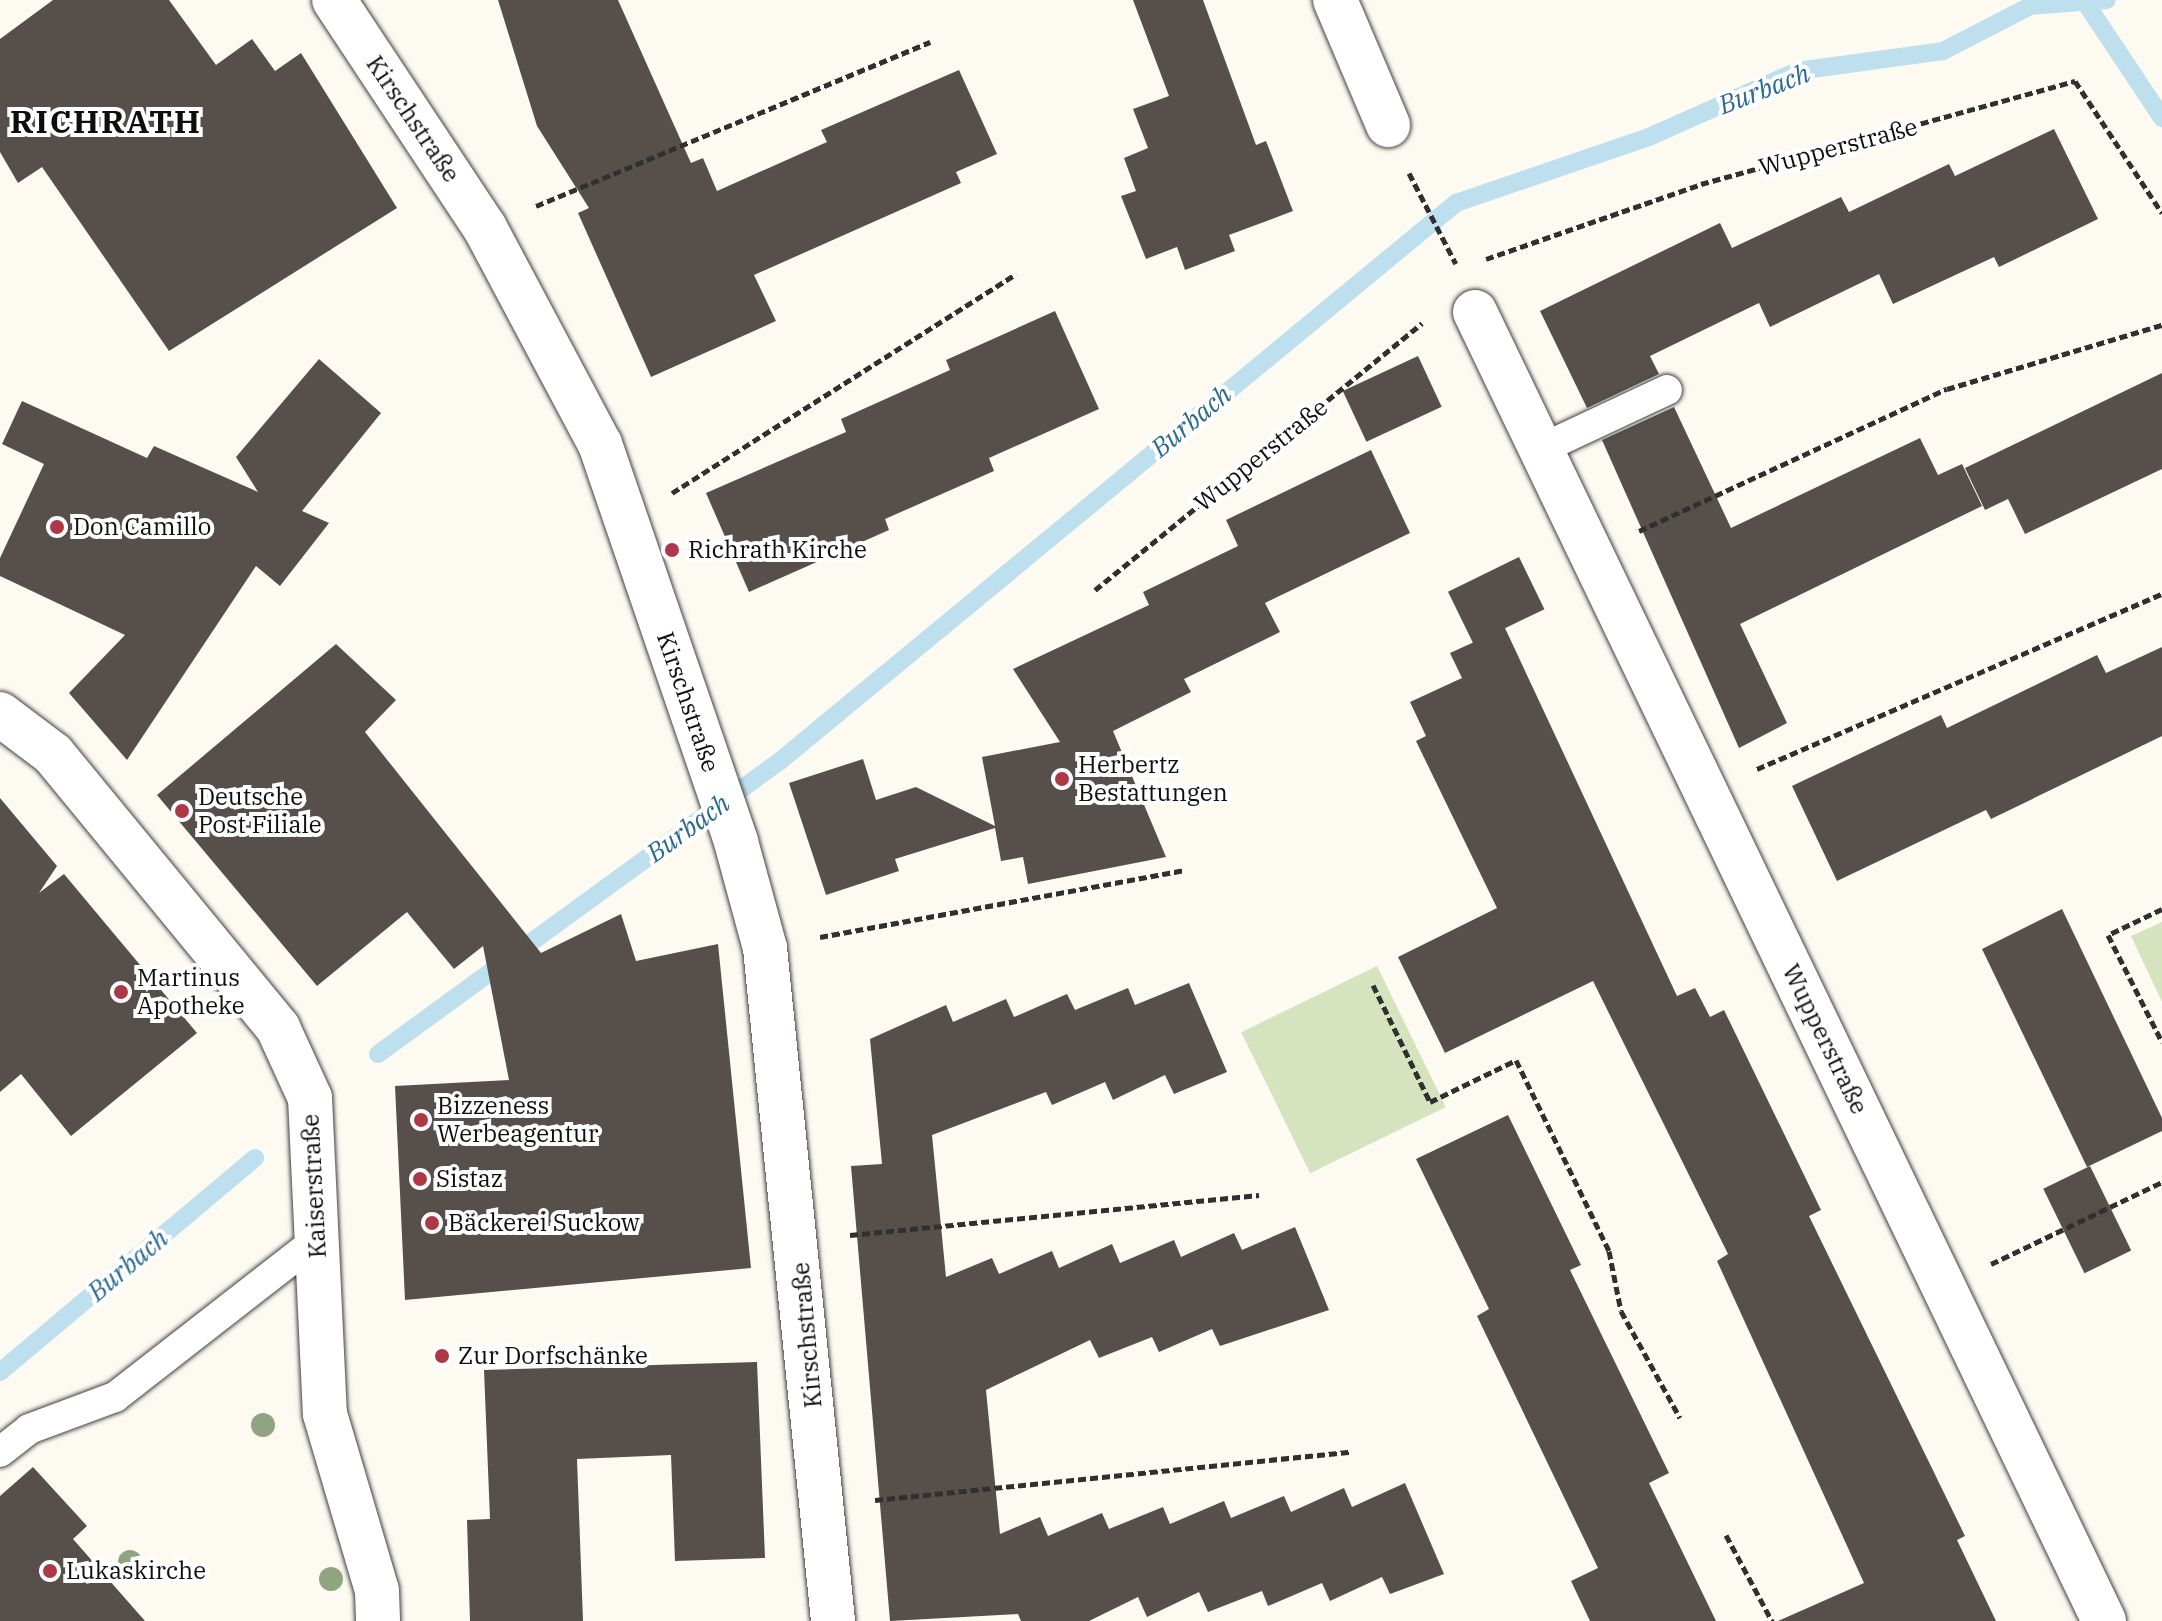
<!DOCTYPE html>
<meta charset="utf-8">
<style>
body{margin:0}
#map{position:relative;width:2162px;height:1621px;overflow:hidden;background:#fdfaf2;font-family:"IBM Plex Serif",serif}
div>[style]{position:absolute}
.green>*{inset:0;background:#d5e4bf;transform-origin:0 0}
.stream>*{height:18px;margin:-9px;padding:0 9px;transform-origin:9px;border-radius:9px;background:#bddfee}
.building>*{inset:0;background:#564f4c;transform-origin:0 0}
.path>*{height:5px;margin-top:-2.5px;transform-origin:0;background:repeating-linear-gradient(90deg,#303030 0 8px,transparent 0 12px)}
.roads{filter:drop-shadow(0 0 2px #414141) drop-shadow(0 0 2px #414141)}
.service>*{height:30px;margin:-15px;padding:0 15px;transform-origin:15px;border-radius:15px;background:#fff}
.minor>*{height:44px;margin:-22px;padding:0 22px;transform-origin:22px;border-radius:22px;background:#fff}
.trees>*{width:24px;height:24px;margin:-12px;border-radius:50%;background:#90a482}
.dots>*{width:22px;height:22px;translate:-50% -50%;box-sizing:border-box;border:4px solid #fff;border-radius:50%}
span{translate:-50% -50%;white-space:nowrap;text-align:center;line-height:1.15;-webkit-text-stroke:8px #fff;paint-order:stroke}
.street-label{font-size:24px;color:#0e0e0e}
.poi-label{font-size:24px;color:#0e0e0e}
.left{translate:0 -50%;text-align:left}
.water-label{font-size:26px;color:#286a90;font-style:italic}
.district-label{font-size:32px;color:#0e0e0e;font-weight:700;letter-spacing:2px}
</style>
<div id="map">
<div class="green">
<i style="clip-path:polygon(2162px 922px,2162px 1002px,2131px 936px)"></i>
<i style="left:1377px;top:966px;width:157px;height:151px;rotate:64deg"></i>
</div>
<div class="stream">
<i style="left:2087px;top:5px;width:136px;rotate:56.4deg"></i>
<i style="left:378px;top:1054px;width:497px;rotate:-36.1deg"></i>
<i style="left:780px;top:761px;width:877px;rotate:-39.54deg"></i>
<i style="left:1456px;top:203px;width:204px;rotate:-18.9deg"></i>
<i style="left:1649px;top:137px;width:162px;rotate:-24deg"></i>
<i style="left:1797px;top:71px;width:147px;rotate:-7.8deg"></i>
<i style="left:1943px;top:51px;width:98px;rotate:-27.3deg"></i>
<i style="left:2030px;top:6px;width:77px;rotate:-4.5deg"></i>
<i style="left:0;top:1372px;width:333px;rotate:-40deg"></i>
</div>
<div class="building">
<i style="clip-path:polygon(53px 0,169px 0,216px 65px,252px 39px,275px 71px,301px 53px,397px 208px,169px 351px,42px 167px,18px 183px,0 152px,0 39px)"></i>
<i style="clip-path:polygon(498px 0,618px 0,691px 163px,703px 158px,717px 191px,827px 142px,821px 130px,959px 70px,997px 154px,956px 172px,961px 183px,754px 275px,776px 321px,651px 377px,578px 213px,589px 208px,537px 126px)"></i>
<i style="clip-path:polygon(1133px 0,1203px 0,1256px 145px,1266px 141px,1293px 211px,1229px 235px,1235px 251px,1185px 270px,1177px 247px,1146px 259px,1121px 196px,1136px 191px,1124px 158px,1148px 148px,1133px 109px,1169px 96px)"></i>
<i style="clip-path:polygon(2054px 129px,2098px 219px,1999px 267px,1994px 257px,1893px 304px,1879px 274px,1770px 327px,1759px 303px,1650px 356px,1659px 374px,1587px 408px,1540px 311px,1720px 223px,1732px 248px,1841px 197px,1849px 212px,1949px 164px,1955px 176px)"></i>
<i style="clip-path:polygon(1055px 311px,1099px 409px,989px 458px,994px 471px,885px 519px,889px 530px,749px 592px,706px 493px,846px 432px,841px 419px,950px 370px,946px 360px)"></i>
<i style="left:1418px;top:356px;width:56px;height:83px;rotate:65deg"></i>
<i style="clip-path:polygon(319px 359px,381px 413px,302px 511px,329px 523px,280px 586px,256px 566px,127px 760px,69px 693px,125px 635px,0 576px,0 558px,44px 464px,2px 444px,22px 401px,147px 458px,154px 446px,258px 492px,236px 457px)"></i>
<i style="clip-path:polygon(2162px 373px,2162px 469px,2025px 534px,2008px 499px,1985px 510px,1965px 468px)"></i>
<i style="clip-path:polygon(1674px 407px,1731px 528px,1920px 438px,1938px 475px,1962px 464px,1982px 506px,1740px 624px,1787px 723px,1739px 748px,1602px 440px)"></i>
<i style="clip-path:polygon(1371px 450px,1410px 533px,1265px 603px,1280px 632px,1184px 679px,1191px 692px,1113px 731px,1166px 857px,1028px 884px,1023px 857px,1001px 861px,995px 828px,895px 859px,899px 871px,826px 895px,789px 783px,863px 759px,876px 800px,916px 787px,995px 826px,982px 757px,1060px 742px,1013px 669px,1149px 605px,1143px 592px,1238px 546px,1226px 520px)"></i>
<i style="left:1519px;top:557px;width:58px;height:79px;rotate:64deg"></i>
<i style="clip-path:polygon(1505px 628px,1677px 996px,1695px 988px,1710px 1017px,1724px 1010px,1821px 1210px,1809px 1216px,1965px 1536px,1957px 1540px,1996px 1621px,1778px 1621px,1864px 1583px,1717px 1261px,1728px 1254px,1593px 981px,1445px 1053px,1398px 957px,1497px 908px,1416px 741px,1426px 736px,1410px 702px,1462px 678px,1450px 653px)"></i>
<i style="clip-path:polygon(336px 644px,396px 700px,365px 732px,541px 953px,621px 914px,636px 961px,718px 944px,751px 1268px,405px 1300px,395px 1086px,509px 1080px,483px 946px,454px 969px,407px 912px,317px 986px,157px 795px)"></i>
<i style="clip-path:polygon(2162px 647px,2162px 736px,1991px 819px,1986px 810px,1837px 881px,1792px 786px,1941px 715px,1947px 728px,2097px 655px,2106px 673px)"></i>
<i style="clip-path:polygon(0 798px,57px 866px,39px 893px,64px 874px,197px 1033px,71px 1136px,21px 1074px,0 1092px)"></i>
<i style="clip-path:polygon(2062px 909px,2162px 1118px,2162px 1131px,2087px 1167px,1982px 949px)"></i>
<i style="clip-path:polygon(1189px 983px,1227px 1072px,1174px 1094px,1165px 1075px,1113px 1100px,1105px 1082px,1052px 1105px,1046px 1092px,932px 1135px,946px 1277px,992px 1258px,999px 1274px,1052px 1251px,1059px 1268px,1112px 1244px,1120px 1263px,1174px 1240px,1181px 1257px,1234px 1233px,1242px 1250px,1295px 1227px,1329px 1310px,1220px 1346px,1212px 1329px,1159px 1352px,1152px 1337px,1099px 1358px,1090px 1340px,986px 1390px,1000px 1534px,1040px 1517px,1048px 1536px,1102px 1513px,1109px 1529px,1163px 1507px,1170px 1524px,1224px 1501px,1231px 1518px,1284px 1496px,1291px 1512px,1344px 1488px,1352px 1507px,1405px 1483px,1444px 1574px,1390px 1594px,1382px 1577px,1330px 1601px,1322px 1583px,1268px 1606px,1262px 1591px,1208px 1612px,1199px 1592px,1147px 1617px,1138px 1597px,1089px 1621px,1021px 1621px,1018px 1614px,890px 1621px,851px 1166px,882px 1164px,870px 1039px,946px 1005px,953px 1022px,1006px 999px,1014px 1017px,1067px 994px,1075px 1010px,1128px 988px,1135px 1005px)"></i>
<i style="clip-path:polygon(1508px 1115px,1581px 1265px,1570px 1270px,1669px 1473px,1649px 1483px,1716px 1621px,1590px 1621px,1571px 1581px,1598px 1568px,1477px 1316px,1489px 1309px,1416px 1159px)"></i>
<i style="left:2090px;top:1166px;width:94px;height:52px;rotate:64deg"></i>
<i style="clip-path:polygon(757px 1362px,765px 1558px,675px 1561px,671px 1455px,577px 1459px,583px 1621px,470px 1621px,467px 1520px,490px 1519px,484px 1370px)"></i>
<i style="clip-path:polygon(33px 1467px,87px 1526px,73px 1539px,145px 1621px,0 1621px,0 1496px)"></i>
</div>
<div class="path">
<i style="left:1409px;top:173px;width:102px;rotate:62.7deg"></i>
<i style="left:536px;top:206px;width:427px;rotate:-22.6deg"></i>
<i style="left:1486px;top:259px;width:228px;rotate:-19.2deg"></i>
<i style="left:1701px;top:184px;width:388px;rotate:-15.4deg"></i>
<i style="left:2075px;top:81px;width:158px;rotate:56.6deg"></i>
<i style="left:672px;top:493px;width:408px;rotate:-32.5deg"></i>
<i style="left:1639px;top:531px;width:339px;rotate:-24.8deg"></i>
<i style="left:1947px;top:389px;width:224px;rotate:-16.6deg"></i>
<i style="left:1095px;top:590px;width:422px;rotate:-39.2deg"></i>
<i style="left:1757px;top:769px;width:441px;rotate:-23.4deg"></i>
<i style="left:2162px;top:909px;width:60px;rotate:154.3deg"></i>
<i style="left:2108px;top:935px;width:120px;rotate:63.2deg"></i>
<i style="left:820px;top:937px;width:371px;rotate:-10.4deg"></i>
<i style="left:1373px;top:985px;width:130px;rotate:64deg"></i>
<i style="left:1430px;top:1102px;width:96px;rotate:-26deg"></i>
<i style="left:1516px;top:1060px;width:212px;rotate:64deg"></i>
<i style="left:1609px;top:1251px;width:61px;rotate:78.7deg"></i>
<i style="left:1621px;top:1311px;width:122px;rotate:61.1deg"></i>
<i style="left:850px;top:1235px;width:411px;rotate:-5.6deg"></i>
<i style="left:1991px;top:1264px;width:190px;rotate:-25.6deg"></i>
<i style="left:875px;top:1500px;width:478px;rotate:-5.8deg"></i>
<i style="left:1726px;top:1535px;width:98px;rotate:61.9deg"></i>
</div>
<div class="roads">
<div class="service">
<i style="left:1541px;top:449px;width:139px;rotate:-25.1deg"></i>
<i style="left:0;top:1452px;width:37px;rotate:-38deg"></i>
<i style="left:29px;top:1429px;width:92px;rotate:-20.4deg"></i>
<i style="left:115px;top:1397px;width:256px;rotate:-37.9deg"></i>
</div>
<div class="minor">
<i style="left:334px;top:0;width:273px;rotate:56.5deg"></i>
<i style="left:485px;top:228px;width:245px;rotate:62deg"></i>
<i style="left:600px;top:444px;width:421px;rotate:71.1deg"></i>
<i style="left:736px;top:842px;width:110px;rotate:74.7deg"></i>
<i style="left:765px;top:948px;width:676px;rotate:84.23deg"></i>
<i style="left:1335px;top:0;width:136px;rotate:67deg"></i>
<i style="left:1475px;top:312px;width:1452px;rotate:64.33deg"></i>
<i style="left:0;top:714px;width:66px;rotate:37deg"></i>
<i style="left:53px;top:754px;width:355px;rotate:50.6deg"></i>
<i style="left:278px;top:1028px;width:77px;rotate:65.4deg"></i>
<i style="left:310px;top:1098px;width:316px;rotate:87.3deg"></i>
<i style="left:325px;top:1414px;width:184px;rotate:73.6deg"></i>
<i style="left:377px;top:1591px;width:30px;rotate:88deg"></i>
</div>
</div>
<div class="trees">
<i style="left:263px;top:1425px"></i>
<i style="left:130px;top:1562px"></i>
<i style="left:331px;top:1579px"></i>
</div>
<div class="dots">
<i style="left:57px;top:527px;background:#ad3846"></i>
<i style="left:672px;top:550px;background:#ad3846"></i>
<i style="left:1062px;top:779px;background:#ad3846"></i>
<i style="left:182px;top:811px;background:#ad3846"></i>
<i style="left:121px;top:992px;background:#ad3846"></i>
<i style="left:421px;top:1120px;background:#ad3846"></i>
<i style="left:420px;top:1179px;background:#ad3846"></i>
<i style="left:432px;top:1223px;background:#ad3846"></i>
<i style="left:442px;top:1356px;background:#ad3846"></i>
<i style="left:50px;top:1571px;background:#ad3846"></i>
</div>
<div class="street-label">
<span style="left:413px;top:119px;rotate:56deg">Kirschstraße</span>
<span style="left:1838px;top:147px;rotate:-15deg">Wupperstraße</span>
<span style="left:1261px;top:455px;rotate:-39deg">Wupperstraße</span>
<span style="left:688px;top:702px;rotate:71deg">Kirschstraße</span>
<span style="left:1825px;top:1039px;rotate:64deg">Wupperstraße</span>
<span style="left:314px;top:1186px;rotate:-93deg">Kaiserstraße</span>
<span style="left:807px;top:1335px;rotate:-95deg">Kirschstraße</span>
</div>
<div class="poi-label">
<span class="left" style="left:73px;top:527px">Don Camillo</span>
<span class="left" style="left:688px;top:550px">Richrath Kirche</span>
<span class="left" style="left:1078px;top:779px">Herbertz<br>Bestattungen</span>
<span class="left" style="left:198px;top:811px">Deutsche<br>Post Filiale</span>
<span class="left" style="left:137px;top:992px">Martinus<br>Apotheke</span>
<span class="left" style="left:437px;top:1120px">Bizzeness<br>Werbeagentur</span>
<span class="left" style="left:436px;top:1179px">Sistaz</span>
<span class="left" style="left:448px;top:1223px">Bäckerei Suckow</span>
<span class="left" style="left:458px;top:1356px">Zur Dorfschänke</span>
<span class="left" style="left:66px;top:1571px">Lukaskirche</span>
</div>
<div class="water-label">
<span style="left:1764px;top:89px;rotate:-21deg">Burbach</span>
<span style="left:1191px;top:421px;rotate:-40deg">Burbach</span>
<span style="left:688px;top:828px;rotate:-36deg">Burbach</span>
<span style="left:128px;top:1265px;rotate:-40deg">Burbach</span>
</div>
<div class="district-label">
<span style="left:106px;top:121px">RICHRATH</span>
</div>
</div>
